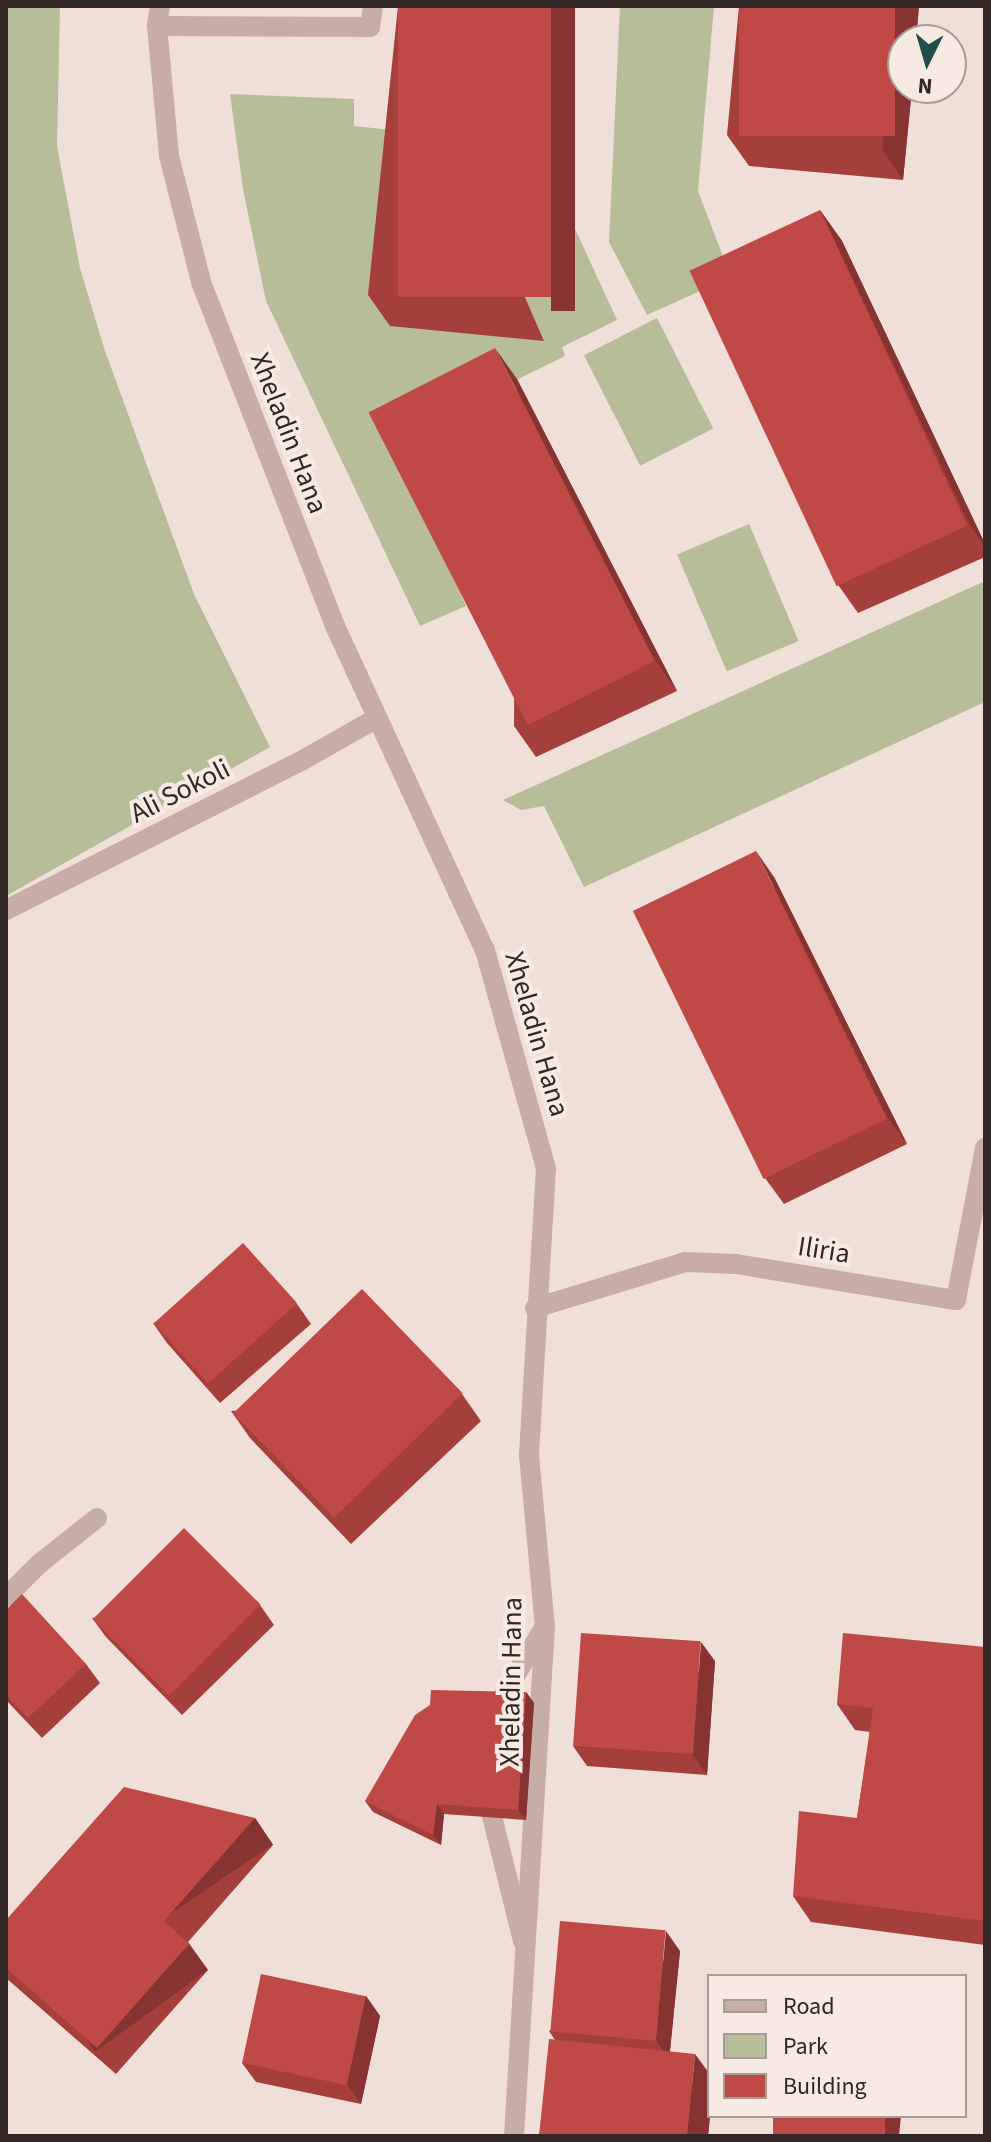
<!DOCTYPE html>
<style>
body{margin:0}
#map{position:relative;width:991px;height:2142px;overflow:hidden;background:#efdfd7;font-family:"Source Sans 3",sans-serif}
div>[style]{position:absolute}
.green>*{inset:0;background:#b8bd99;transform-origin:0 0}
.service>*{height:20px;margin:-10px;padding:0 10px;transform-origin:10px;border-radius:10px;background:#c6ada5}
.minor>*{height:20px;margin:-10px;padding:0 10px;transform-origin:10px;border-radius:10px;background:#c6ada5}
.tertiary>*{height:20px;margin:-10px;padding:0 10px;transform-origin:10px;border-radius:10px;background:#c6ada5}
.wall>*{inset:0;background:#a43f3c}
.shaded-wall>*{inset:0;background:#863331;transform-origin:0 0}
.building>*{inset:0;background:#bf4946;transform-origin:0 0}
span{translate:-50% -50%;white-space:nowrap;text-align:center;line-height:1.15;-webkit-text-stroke:8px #f7eae3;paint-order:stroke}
.street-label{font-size:28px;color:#322725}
.frame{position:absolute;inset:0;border:8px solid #322725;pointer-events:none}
.legend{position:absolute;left:707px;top:1974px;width:260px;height:144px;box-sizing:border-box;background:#f7eae3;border:2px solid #a89c97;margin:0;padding:10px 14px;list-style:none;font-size:24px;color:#322725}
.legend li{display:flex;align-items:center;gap:16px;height:40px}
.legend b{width:40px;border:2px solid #a89c97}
.north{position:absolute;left:887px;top:24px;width:80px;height:80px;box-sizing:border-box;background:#f7eae3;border:2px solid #a89c97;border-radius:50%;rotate:185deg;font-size:22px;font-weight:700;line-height:32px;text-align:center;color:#322725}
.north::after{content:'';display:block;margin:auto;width:28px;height:36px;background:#1e5049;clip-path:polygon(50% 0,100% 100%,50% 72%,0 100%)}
</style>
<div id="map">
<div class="green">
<i style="clip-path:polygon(6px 6px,60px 6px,57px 146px,80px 268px,105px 351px,194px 594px,270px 747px,6px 896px)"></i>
<i style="clip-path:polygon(620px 6px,714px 6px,698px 191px,731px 277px,647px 315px,609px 242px)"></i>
<i style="clip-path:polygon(230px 94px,354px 99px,354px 126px,410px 132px,558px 192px,617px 320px,562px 347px,565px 356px,390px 442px,466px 606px,420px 626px,266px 301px,243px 189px)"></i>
<i style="left:657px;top:318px;width:124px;height:82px;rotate:63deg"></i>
<i style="left:749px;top:524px;width:127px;height:78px;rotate:67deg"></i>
<i style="clip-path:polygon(985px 581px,985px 702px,584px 887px,544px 806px,521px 810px,503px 800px)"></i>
</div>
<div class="service">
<i style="left:157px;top:26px;width:213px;rotate:0.3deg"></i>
<i style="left:370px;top:27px;width:21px;rotate:-82deg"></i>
<i style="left:500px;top:1701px;width:87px;rotate:-59deg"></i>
<i style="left:492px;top:1816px;width:129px;rotate:76.1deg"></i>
</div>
<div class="minor">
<i style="left:6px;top:910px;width:333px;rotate:-26.8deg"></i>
<i style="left:303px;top:760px;width:85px;rotate:-29.6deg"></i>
<i style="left:535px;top:1308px;width:157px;rotate:-17deg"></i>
<i style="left:685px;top:1262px;width:51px;rotate:2.2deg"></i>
<i style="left:736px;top:1264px;width:223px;rotate:9.3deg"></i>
<i style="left:956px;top:1300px;width:155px;rotate:-79.2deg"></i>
<i style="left:6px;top:1597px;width:47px;rotate:-45deg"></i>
<i style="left:39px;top:1564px;width:74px;rotate:-38.4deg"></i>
</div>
<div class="tertiary">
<i style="left:160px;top:6px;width:20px;rotate:99deg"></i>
<i style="left:157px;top:26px;width:131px;rotate:84.7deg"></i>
<i style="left:169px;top:156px;width:130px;rotate:75.7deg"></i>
<i style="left:201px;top:282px;width:369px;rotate:68.7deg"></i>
<i style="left:335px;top:626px;width:357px;rotate:65.2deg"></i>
<i style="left:485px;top:950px;width:226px;rotate:74.4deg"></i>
<i style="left:546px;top:1168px;width:288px;rotate:93.4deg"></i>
<i style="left:529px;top:1455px;width:172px;rotate:84.7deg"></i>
<i style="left:545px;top:1626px;width:511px;rotate:93.48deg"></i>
</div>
<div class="wall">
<i style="clip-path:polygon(398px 6px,544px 341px,390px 326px,368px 295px)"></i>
<i style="clip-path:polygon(739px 6px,919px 6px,916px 40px,903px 40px,903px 88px,912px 88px,903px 180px,749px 166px,727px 135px)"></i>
<i style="clip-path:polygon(820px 210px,842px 241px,985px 544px,985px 557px,858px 613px,836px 582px)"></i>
<i style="clip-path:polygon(517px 379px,677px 691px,536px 757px,514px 726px)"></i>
<i style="clip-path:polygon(774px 877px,907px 1144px,784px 1204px,765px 1178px)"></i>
<i style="clip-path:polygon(297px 1304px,311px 1324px,220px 1403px,167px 1343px,153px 1323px)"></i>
<i style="clip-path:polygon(462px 1394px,481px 1421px,351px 1544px,250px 1438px,231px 1411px)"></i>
<i style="clip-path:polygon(260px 1605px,274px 1625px,182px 1715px,106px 1637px,92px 1618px)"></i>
<i style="clip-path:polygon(6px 1610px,86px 1664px,100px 1683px,42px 1738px,6px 1700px)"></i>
<i style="clip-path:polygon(985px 1647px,985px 1945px,811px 1922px,793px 1896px,857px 1818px,870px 1732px,855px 1730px,837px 1704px)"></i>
<i style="clip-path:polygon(715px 1661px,707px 1775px,587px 1766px,573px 1746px)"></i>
<i style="clip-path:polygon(526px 1692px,534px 1703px,526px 1820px,444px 1814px,441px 1845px,373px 1812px,365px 1801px)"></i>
<i style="clip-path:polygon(255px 1818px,273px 1845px,188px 1942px,208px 1970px,116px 2074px,6px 1978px,6px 1920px)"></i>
<i style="clip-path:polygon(680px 1951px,670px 2051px,710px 2116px,708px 2136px,539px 2136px,555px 2040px,549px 2031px)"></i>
<i style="clip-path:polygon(366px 1996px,380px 2016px,361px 2104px,256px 2082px,242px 2063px)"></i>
</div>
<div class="shaded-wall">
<i style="left:551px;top:6px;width:24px;height:305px"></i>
<i style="clip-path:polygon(895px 6px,919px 6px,916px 40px,903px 40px,903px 88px,912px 88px,903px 180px,882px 149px)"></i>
<i style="clip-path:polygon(820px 210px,842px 241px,985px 544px,985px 547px,969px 524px)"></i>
<i style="clip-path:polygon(495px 348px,517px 379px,677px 691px,655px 660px)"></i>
<i style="clip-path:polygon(756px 851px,774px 877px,907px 1144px,888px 1118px)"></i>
<i style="clip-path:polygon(701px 1642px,715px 1661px,707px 1775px,693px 1755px)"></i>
<i style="clip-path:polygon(526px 1692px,534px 1703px,526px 1820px,518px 1810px)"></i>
<i style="clip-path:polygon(437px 1804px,444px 1814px,441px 1845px,433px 1835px)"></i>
<i style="left:255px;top:1818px;width:32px;height:137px;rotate:56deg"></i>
<i style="clip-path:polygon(666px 1931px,680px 1951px,669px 2060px,656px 2040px)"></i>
<i style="left:189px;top:1944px;width:32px;height:139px;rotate:54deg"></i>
<i style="clip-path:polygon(366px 1996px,380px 2016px,361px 2104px,347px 2084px)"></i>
<i style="clip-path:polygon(695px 2054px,709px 2073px,710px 2116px,708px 2136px,687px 2136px)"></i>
<i style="clip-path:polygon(885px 2116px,901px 2116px,899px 2136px,883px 2136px)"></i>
</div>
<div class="building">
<i style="left:398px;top:6px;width:153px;height:291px"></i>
<i style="left:739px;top:6px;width:156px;height:130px"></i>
<i style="left:820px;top:210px;width:348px;height:144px;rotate:65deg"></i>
<i style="left:495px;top:348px;width:351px;height:142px;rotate:63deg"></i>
<i style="left:756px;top:851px;width:298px;height:137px;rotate:64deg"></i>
<i style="left:243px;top:1243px;width:81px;height:120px;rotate:48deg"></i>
<i style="left:362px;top:1289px;width:145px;height:179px;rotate:46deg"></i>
<i style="left:184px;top:1528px;width:108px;height:129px;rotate:45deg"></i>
<i style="clip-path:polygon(22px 1594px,86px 1664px,28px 1718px,6px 1695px,6px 1610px)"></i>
<i style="left:581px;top:1633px;width:120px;height:113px;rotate:4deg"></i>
<i style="clip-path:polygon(843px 1633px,985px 1647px,985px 1921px,793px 1896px,799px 1811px,857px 1818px,873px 1708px,837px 1704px)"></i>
<i style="clip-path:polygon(431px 1690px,526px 1692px,518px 1810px,437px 1804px,433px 1835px,365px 1801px,415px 1715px,430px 1705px)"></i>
<i style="clip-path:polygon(124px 1787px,255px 1818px,164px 1921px,189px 1944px,97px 2048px,6px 1968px,6px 1920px)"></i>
<i style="left:560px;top:1921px;width:106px;height:111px;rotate:5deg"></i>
<i style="left:261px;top:1974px;width:107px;height:91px;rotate:12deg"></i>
<i style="clip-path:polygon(549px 2039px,695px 2054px,687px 2136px,539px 2136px)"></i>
<i style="left:773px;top:2116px;width:112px;height:20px"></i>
</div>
<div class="street-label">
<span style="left:289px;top:433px;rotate:69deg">Xheladin Hana</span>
<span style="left:180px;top:791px;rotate:-27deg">Ali Sokoli</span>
<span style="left:537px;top:1034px;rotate:74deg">Xheladin Hana</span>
<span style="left:824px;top:1250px;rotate:9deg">Iliria</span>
<span style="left:511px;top:1682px;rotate:-89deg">Xheladin Hana</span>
</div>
<div class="frame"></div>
<ul class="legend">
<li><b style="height:10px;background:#c6ada5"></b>Road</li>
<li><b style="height:22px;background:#b8bd99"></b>Park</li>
<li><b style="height:22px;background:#bf4946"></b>Building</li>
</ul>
<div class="north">N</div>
</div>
